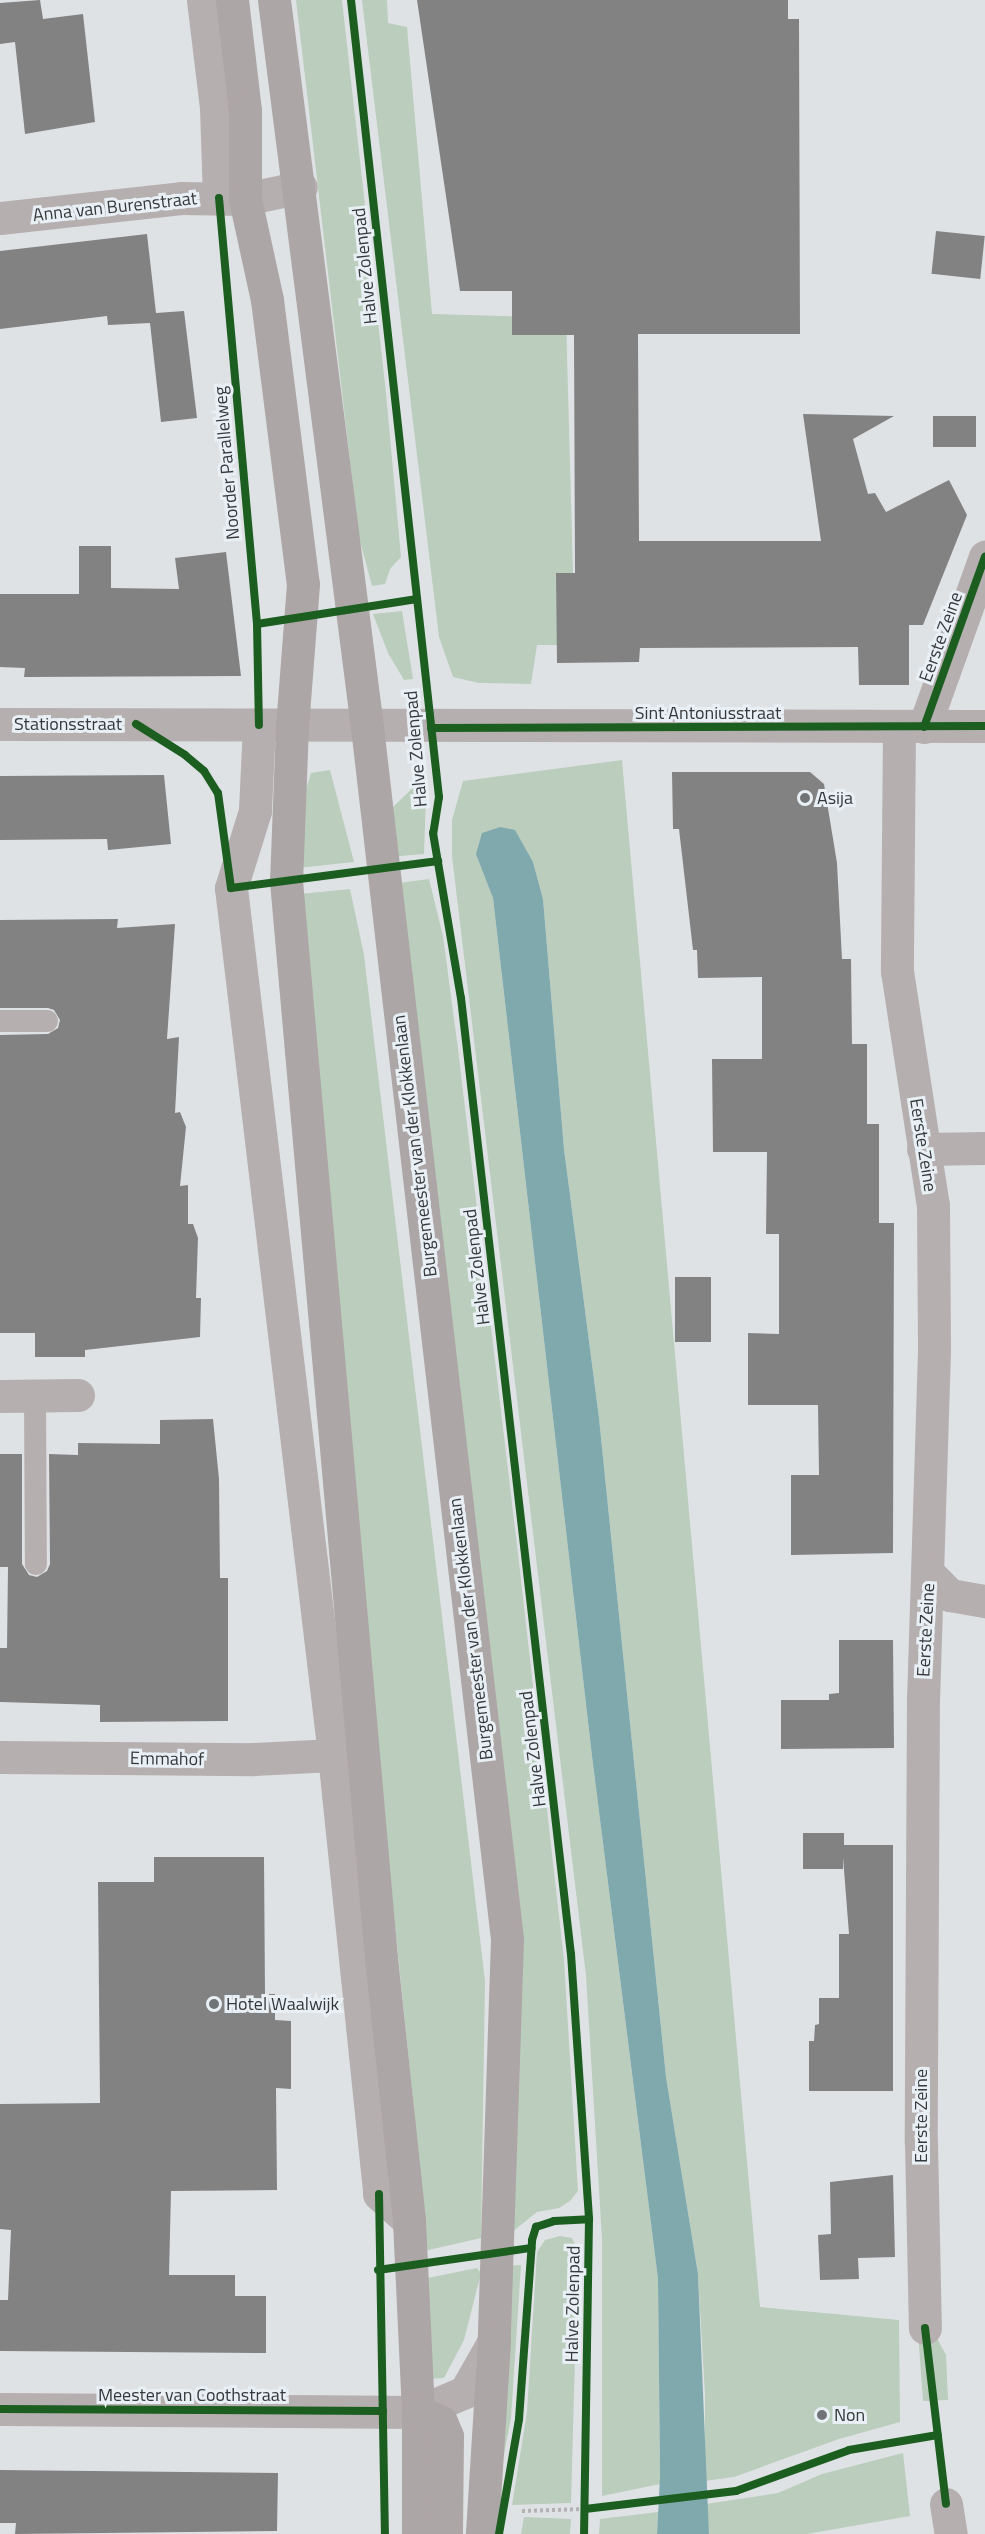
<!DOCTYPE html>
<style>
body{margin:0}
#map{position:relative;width:985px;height:2534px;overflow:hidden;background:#dfe2e5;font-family:"Titillium Web",sans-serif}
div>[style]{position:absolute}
.green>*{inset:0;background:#bbcdbc}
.water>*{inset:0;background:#80a9ae}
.building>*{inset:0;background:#828283;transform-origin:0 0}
.path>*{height:4px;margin-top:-2px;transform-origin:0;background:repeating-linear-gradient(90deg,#b4b1b2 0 3px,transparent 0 6px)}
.service>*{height:22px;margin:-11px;padding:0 11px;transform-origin:11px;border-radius:11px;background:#b6afb0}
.minor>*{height:33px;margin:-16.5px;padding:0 16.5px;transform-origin:16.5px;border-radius:16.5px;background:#b6afb0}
.tertiary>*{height:33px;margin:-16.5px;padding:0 16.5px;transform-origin:16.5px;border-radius:16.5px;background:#b6afb0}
.secondary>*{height:33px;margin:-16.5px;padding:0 16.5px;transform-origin:16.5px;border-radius:16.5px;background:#ada6a6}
.cycleway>*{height:8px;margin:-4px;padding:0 4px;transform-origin:4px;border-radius:4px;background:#1b5e20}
.dots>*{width:16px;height:16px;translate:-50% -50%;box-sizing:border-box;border:3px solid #e9f0f5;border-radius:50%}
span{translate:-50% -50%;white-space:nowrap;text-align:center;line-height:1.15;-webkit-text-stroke:6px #e9f0f5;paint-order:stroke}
.street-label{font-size:18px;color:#36393b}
.poi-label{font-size:18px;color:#36393b}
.left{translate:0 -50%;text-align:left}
</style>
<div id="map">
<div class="green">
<i style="clip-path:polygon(296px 0,342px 0,386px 393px,401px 557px,390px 569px,385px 584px,372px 586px,359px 537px)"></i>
<i style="clip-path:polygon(362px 0,387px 0,388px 23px,407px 27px,432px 314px,566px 318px,575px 645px,537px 645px,531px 684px,479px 683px,453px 677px,439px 637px)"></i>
<i style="clip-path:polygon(402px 611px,413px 679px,404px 680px,388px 653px,373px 614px)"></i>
<i style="clip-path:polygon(622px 760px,760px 2307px,899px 2320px,900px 2422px,839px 2439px,734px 2477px,705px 2481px,705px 2395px,698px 2274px,666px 2077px,599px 1418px,564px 1149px,543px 899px,533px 862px,515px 831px,499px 827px,477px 854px,493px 898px,592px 1756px,658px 2279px,660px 2484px,602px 2496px,602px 2239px,586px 1976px,452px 856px,452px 820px,463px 781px)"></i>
<i style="clip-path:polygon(330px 770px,354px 862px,298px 868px,302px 803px,311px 773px)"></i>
<i style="clip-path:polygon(421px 780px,426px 795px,424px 854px,388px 857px,385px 826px,393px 807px)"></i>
<i style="clip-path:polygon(429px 879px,443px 936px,458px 1049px,519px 1562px,564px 1960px,578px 2191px,570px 2201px,559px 2208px,537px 2212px,507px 2236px,515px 2140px,391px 884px)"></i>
<i style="clip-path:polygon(350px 889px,364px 955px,485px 1981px,481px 2238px,420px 2252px,414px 2109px,377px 1752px,300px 894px)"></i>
<i style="clip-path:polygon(560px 2236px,572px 2238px,578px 2250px,571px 2503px,512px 2505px,527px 2412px,537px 2252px,545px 2240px)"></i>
<i style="clip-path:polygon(521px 2265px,511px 2418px,492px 2517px,504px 2266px)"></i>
<i style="clip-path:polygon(477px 2268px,481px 2273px,464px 2340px,444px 2378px,428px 2379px,423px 2279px)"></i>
<i style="clip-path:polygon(932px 2329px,946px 2355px,948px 2400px,923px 2401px,918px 2331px)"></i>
<i style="clip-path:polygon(903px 2453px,910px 2516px,807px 2534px,709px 2534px,706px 2504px,778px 2493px,822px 2474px)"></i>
<i style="clip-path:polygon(658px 2512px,657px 2534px,599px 2534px,600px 2519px)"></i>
<i style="clip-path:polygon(524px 2517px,571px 2519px,570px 2534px,521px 2534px)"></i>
</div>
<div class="water">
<i style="clip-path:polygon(500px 827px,515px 830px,533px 862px,543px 899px,564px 1149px,599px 1418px,666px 2077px,698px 2274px,709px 2534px,657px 2534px,660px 2477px,658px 2279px,592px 1756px,493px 898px,476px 854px,482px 833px)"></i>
</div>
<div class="building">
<i style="clip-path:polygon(40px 0,43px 19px,83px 14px,95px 122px,25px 134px,15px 42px,0 44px,0 3px)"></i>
<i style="clip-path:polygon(417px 0,788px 0,788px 19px,799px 19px,800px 334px,638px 334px,639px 541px,821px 541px,803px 414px,894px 416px,853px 439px,868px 494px,875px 493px,886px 512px,949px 480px,967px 515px,923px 625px,909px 625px,909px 685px,859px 685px,858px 647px,640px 648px,639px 662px,557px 663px,556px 573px,575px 573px,574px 335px,512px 335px,512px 291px,460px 291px)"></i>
<i style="left:936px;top:231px;width:49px;height:43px;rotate:6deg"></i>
<i style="clip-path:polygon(147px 234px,156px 313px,184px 311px,197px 418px,161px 422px,150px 323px,108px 325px,107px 316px,0 329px,0 251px)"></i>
<i style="left:933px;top:416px;width:43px;height:31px"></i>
<i style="clip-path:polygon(79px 546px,111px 546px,111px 588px,179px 589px,175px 558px,226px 552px,241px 676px,24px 677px,25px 668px,0 667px,0 594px,79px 594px)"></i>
<i style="clip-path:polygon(672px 772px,810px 772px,824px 784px,837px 863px,842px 959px,851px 959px,852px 1044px,867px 1044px,867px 1124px,879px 1124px,879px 1223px,894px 1223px,893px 1553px,791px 1555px,791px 1475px,819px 1475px,818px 1405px,748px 1405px,748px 1333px,779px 1334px,779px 1234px,766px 1234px,767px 1152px,713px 1152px,712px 1059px,762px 1059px,762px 977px,698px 978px,697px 950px,693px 950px,679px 829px,673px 829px)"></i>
<i style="clip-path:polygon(164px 775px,171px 844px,108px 850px,107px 839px,0 840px,0 776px)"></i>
<i style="clip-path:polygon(118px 919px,117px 928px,175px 924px,167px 1039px,179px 1037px,175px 1113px,180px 1112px,186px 1127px,180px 1186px,188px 1185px,188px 1224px,193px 1224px,198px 1238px,196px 1298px,201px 1298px,200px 1337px,85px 1350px,85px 1357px,35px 1357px,35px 1333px,0 1333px,0 1035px,48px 1034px,58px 1028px,60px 1020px,54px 1010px,48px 1008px,0 1008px,0 920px)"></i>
<i style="left:675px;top:1277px;width:36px;height:65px"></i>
<i style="clip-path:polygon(213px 1419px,219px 1479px,220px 1578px,228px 1578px,228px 1721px,100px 1722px,100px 1705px,0 1702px,0 1648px,7px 1648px,8px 1567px,0 1567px,0 1454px,22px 1454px,22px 1564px,29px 1575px,37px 1577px,47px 1571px,50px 1564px,49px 1454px,78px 1455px,78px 1443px,160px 1444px,160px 1420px)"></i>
<i style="clip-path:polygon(839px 1640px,893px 1640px,894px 1748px,781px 1749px,781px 1700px,829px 1700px,829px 1694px,839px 1693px)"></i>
<i style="clip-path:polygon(803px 1833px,844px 1833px,844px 1845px,893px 1845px,893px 2091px,809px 2091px,809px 2041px,814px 2041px,815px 2025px,819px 2024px,819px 1998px,839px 1998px,839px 1934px,849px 1934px,843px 1857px,843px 1869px,803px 1869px)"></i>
<i style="clip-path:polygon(154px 1857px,264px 1857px,265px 1994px,275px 1994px,275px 2020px,291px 2021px,291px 2089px,276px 2088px,277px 2190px,171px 2191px,169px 2275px,235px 2275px,235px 2296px,266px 2296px,266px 2353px,0 2351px,0 2300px,8px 2300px,11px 2230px,0 2229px,0 2104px,100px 2103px,98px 1882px,154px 1882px)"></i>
<i style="clip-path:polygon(893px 2175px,895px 2257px,858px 2258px,859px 2279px,820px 2280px,818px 2235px,831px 2234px,830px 2182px)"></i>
<i style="clip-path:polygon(0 2470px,278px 2473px,277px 2531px,15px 2534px,16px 2523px,0 2523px)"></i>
</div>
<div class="path">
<i style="left:522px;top:2511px;width:63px;rotate:-1.8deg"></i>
</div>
<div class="service">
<i style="left:0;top:1021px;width:47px"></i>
<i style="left:35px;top:1395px;width:169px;rotate:89.7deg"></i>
</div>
<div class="minor">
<i style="left:203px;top:0;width:109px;rotate:83.1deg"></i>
<i style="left:216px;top:108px;width:90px;rotate:88.1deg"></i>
<i style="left:0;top:218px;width:182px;rotate:-6.3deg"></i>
<i style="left:181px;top:198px;width:64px;rotate:0.9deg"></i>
<i style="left:245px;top:199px;width:57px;rotate:-12.1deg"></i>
<i style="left:0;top:724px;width:985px;rotate:0.12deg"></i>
<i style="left:259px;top:725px;width:86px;rotate:92.7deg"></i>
<i style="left:255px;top:811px;width:81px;rotate:107.3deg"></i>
<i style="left:231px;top:888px;width:873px;rotate:83.22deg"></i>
<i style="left:334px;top:1755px;width:441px;rotate:84.1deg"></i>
<i style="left:379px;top:2194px;width:40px;rotate:42deg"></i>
<i style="left:899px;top:727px;width:244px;rotate:90.5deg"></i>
<i style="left:897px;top:971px;width:237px;rotate:81.3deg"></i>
<i style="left:933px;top:1205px;width:146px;rotate:89.6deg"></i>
<i style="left:934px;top:1351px;width:346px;rotate:91.8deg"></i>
<i style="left:923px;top:1697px;width:445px;rotate:90.3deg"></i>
<i style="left:921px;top:2142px;width:186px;rotate:88.8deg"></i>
<i style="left:924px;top:727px;width:181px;rotate:-70.3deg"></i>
<i style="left:923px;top:1149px;width:62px;rotate:-0.9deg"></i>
<i style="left:0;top:1396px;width:78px;rotate:-0.7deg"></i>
<i style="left:929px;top:1574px;width:30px;rotate:45deg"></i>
<i style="left:950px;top:1595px;width:36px;rotate:10deg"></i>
<i style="left:0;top:1757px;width:253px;rotate:0.5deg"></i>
<i style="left:253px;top:1759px;width:81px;rotate:-2.8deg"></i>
<i style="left:946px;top:2504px;width:30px;rotate:81deg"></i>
</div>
<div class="tertiary">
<i style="left:0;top:2409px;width:418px;rotate:0.4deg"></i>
<i style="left:418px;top:2412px;width:51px;rotate:-23.1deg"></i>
<i style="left:465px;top:2392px;width:59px;rotate:-60.4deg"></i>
</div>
<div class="secondary">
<i style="left:232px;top:0;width:111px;rotate:83.3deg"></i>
<i style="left:245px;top:110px;width:89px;rotate:90deg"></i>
<i style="left:245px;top:199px;width:103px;rotate:77.7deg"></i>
<i style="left:267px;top:300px;width:286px;rotate:82.8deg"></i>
<i style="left:303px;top:584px;width:142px;rotate:94.4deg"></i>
<i style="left:292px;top:726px;width:155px;rotate:92.2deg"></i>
<i style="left:286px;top:881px;width:1081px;rotate:84.96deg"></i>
<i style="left:381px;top:1958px;width:264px;rotate:83.9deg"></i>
<i style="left:409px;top:2221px;width:191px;rotate:87.3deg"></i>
<i style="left:418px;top:2412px;width:122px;rotate:90deg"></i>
<i style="left:274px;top:0;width:733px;rotate:82.71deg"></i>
<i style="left:367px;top:727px;width:1220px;rotate:83.41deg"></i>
<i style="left:507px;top:1939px;width:402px;rotate:91.9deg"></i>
<i style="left:494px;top:2341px;width:193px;rotate:93.6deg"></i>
<i style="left:418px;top:2412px;width:25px;rotate:23deg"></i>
<i style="left:441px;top:2422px;width:15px;rotate:67deg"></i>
<i style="left:447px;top:2436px;width:98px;rotate:90.6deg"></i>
</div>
<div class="cycleway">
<i style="left:351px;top:0;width:802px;rotate:83.7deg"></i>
<i style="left:439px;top:797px;width:36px;rotate:99deg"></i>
<i style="left:433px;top:833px;width:167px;rotate:80.4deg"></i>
<i style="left:461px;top:998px;width:962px;rotate:83.44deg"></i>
<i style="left:571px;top:1954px;width:266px;rotate:86.1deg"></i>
<i style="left:589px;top:2219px;width:315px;rotate:90.9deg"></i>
<i style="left:219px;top:198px;width:428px;rotate:84.9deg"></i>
<i style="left:257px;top:624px;width:101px;rotate:88.9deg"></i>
<i style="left:257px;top:624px;width:162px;rotate:-8.9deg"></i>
<i style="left:136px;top:724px;width:58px;rotate:32.3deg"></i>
<i style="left:185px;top:755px;width:25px;rotate:40deg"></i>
<i style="left:204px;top:771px;width:26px;rotate:58deg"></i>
<i style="left:218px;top:793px;width:96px;rotate:82.2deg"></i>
<i style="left:231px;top:888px;width:209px;rotate:-7.4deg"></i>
<i style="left:924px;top:727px;width:181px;rotate:-70.3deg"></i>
<i style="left:431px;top:728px;width:554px;rotate:-0.21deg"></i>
<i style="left:379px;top:2194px;width:340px;rotate:89deg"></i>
<i style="left:378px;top:2270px;width:155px;rotate:-8.2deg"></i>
<i style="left:925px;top:2328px;width:177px;rotate:83.2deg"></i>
<i style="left:0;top:2409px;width:383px;rotate:0.3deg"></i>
<i style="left:585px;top:2509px;width:152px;rotate:-6.8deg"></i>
<i style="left:736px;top:2491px;width:120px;rotate:-19.9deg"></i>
<i style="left:849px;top:2450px;width:90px;rotate:-9.6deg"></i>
<i style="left:499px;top:2534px;width:117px;rotate:-80.1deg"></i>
<i style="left:519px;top:2419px;width:179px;rotate:-85.8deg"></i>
<i style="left:532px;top:2240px;width:14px;rotate:-73deg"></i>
<i style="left:536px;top:2227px;width:19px;rotate:-18deg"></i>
<i style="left:554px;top:2221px;width:35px;rotate:-3deg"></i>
</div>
<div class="dots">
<i style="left:805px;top:798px;background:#717476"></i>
<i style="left:214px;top:2004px;background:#717476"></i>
<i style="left:822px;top:2415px;background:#717476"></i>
</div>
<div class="street-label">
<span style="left:115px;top:207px;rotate:-6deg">Anna van Burenstraat</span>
<span style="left:365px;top:266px;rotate:-96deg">Halve Zolenpad</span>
<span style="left:227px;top:463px;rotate:-95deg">Noorder Parallelweg</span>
<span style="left:941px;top:637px;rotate:-70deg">Eerste Zeine</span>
<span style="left:708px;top:713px">Sint Antoniusstraat</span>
<span style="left:68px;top:724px">Stationsstraat</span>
<span style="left:416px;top:749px;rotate:-95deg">Halve Zolenpad</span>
<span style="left:923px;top:1145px;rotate:81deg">Eerste Zeine</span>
<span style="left:415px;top:1146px;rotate:-97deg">Burgemeester van der Klokkenlaan</span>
<span style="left:477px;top:1267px;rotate:-97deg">Halve Zolenpad</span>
<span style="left:471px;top:1629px;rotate:-97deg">Burgemeester van der Klokkenlaan</span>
<span style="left:926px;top:1630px;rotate:-87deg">Eerste Zeine</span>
<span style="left:533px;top:1749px;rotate:-97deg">Halve Zolenpad</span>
<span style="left:167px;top:1759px;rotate:1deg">Emmahof</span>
<span style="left:921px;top:2116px;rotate:-90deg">Eerste Zeine</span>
<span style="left:573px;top:2304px;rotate:-89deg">Halve Zolenpad</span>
<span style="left:192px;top:2395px">Meester van Coothstraat</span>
</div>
<div class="poi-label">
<span class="left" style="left:817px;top:798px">Asija</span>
<span class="left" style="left:226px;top:2004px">Hotel Waalwijk</span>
<span class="left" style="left:834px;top:2415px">Non</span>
</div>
</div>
